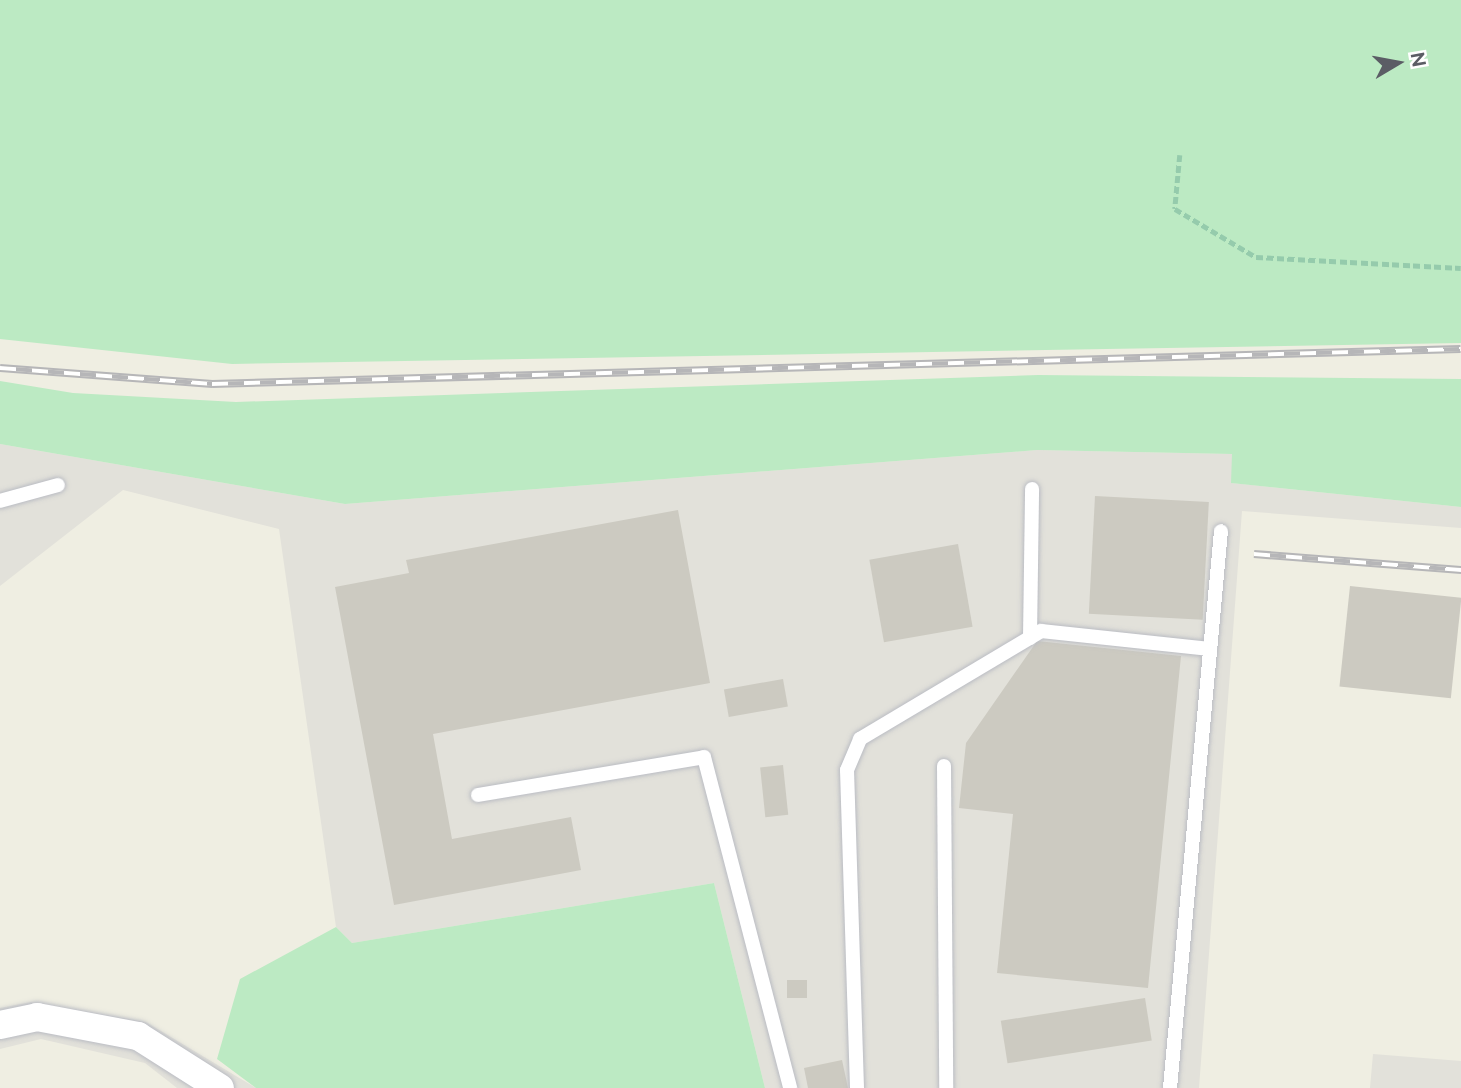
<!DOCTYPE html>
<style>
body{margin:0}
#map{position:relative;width:1461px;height:1088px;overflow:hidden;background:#efeee2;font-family:Raleway,sans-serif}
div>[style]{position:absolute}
.industrial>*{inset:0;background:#e2e1da}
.green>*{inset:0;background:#bceac3}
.building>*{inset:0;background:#cccac1;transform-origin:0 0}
.path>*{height:4.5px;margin-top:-2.25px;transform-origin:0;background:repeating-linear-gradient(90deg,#95cbac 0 7px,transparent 0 10.5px)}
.roads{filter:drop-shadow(0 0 2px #babcc3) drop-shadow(0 0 2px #babcc3)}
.service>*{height:14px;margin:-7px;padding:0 7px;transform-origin:7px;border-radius:7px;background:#fff}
.minor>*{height:28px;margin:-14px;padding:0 14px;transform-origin:14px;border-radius:14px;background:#fff}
.rail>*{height:8px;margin-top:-4px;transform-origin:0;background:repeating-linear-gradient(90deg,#fff 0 16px,#b6b6b8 0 32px);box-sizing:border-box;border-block:2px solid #b6b6b8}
span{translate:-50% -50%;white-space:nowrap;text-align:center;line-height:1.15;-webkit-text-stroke:5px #fff;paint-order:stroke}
.north{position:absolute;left:1363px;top:28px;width:70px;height:70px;-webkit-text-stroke:5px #fff;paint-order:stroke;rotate:80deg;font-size:19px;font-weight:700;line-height:28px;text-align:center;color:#5b5d65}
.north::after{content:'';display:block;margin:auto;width:24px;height:32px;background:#5b5d65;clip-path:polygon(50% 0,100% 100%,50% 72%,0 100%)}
</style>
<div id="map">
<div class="industrial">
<i style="clip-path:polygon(0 444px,345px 504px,1037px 450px,1233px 454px,1232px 483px,1461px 507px,1461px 528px,1242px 511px,1199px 1088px,765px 1088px,714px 883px,352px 943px,336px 927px,279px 529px,123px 490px,0 586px)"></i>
<i style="clip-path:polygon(31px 1002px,146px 1022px,256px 1088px,177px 1088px,145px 1063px,41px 1039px,0 1049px,0 1008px)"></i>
<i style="clip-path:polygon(1373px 1054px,1461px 1061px,1461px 1088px,1370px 1088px)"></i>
</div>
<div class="green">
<i style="clip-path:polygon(0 0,1461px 0,1461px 343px,232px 364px,0 339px)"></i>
<i style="clip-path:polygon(1038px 375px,1461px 379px,1461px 507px,1231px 483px,1232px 454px,1037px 450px,345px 504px,0 444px,0 381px,73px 393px,236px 402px)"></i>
<i style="clip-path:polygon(714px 883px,765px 1088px,256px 1088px,217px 1059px,240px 979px,336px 927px,352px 943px)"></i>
</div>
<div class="building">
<i style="left:1095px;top:496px;width:114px;height:118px;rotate:3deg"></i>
<i style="clip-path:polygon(678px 510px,710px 683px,433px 734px,452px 839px,571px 817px,581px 870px,394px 905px,335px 587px,409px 573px,406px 560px)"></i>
<i style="left:958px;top:544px;width:84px;height:90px;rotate:80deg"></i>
<i style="left:1350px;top:586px;width:112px;height:101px;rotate:6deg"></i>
<i style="clip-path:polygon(1037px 641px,1181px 656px,1148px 988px,997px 973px,1013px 814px,959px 808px,966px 743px)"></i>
<i style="left:783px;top:679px;width:28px;height:60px;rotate:80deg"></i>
<i style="left:783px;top:765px;width:50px;height:23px;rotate:84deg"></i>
<i style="left:787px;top:980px;width:20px;height:18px"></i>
<i style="left:1145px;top:998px;width:43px;height:146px;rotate:81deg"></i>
<i style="clip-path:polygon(842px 1060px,848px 1088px,808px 1088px,804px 1068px)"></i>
</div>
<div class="path">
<i style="left:1180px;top:155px;width:54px;rotate:95.3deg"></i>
<i style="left:1175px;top:209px;width:94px;rotate:30.7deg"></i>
<i style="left:1256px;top:257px;width:205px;rotate:3.1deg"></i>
</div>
<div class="roads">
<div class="service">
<i style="left:0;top:501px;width:60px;rotate:-15.4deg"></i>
<i style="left:1030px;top:638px;width:149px;rotate:-89.2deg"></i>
<i style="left:944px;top:766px;width:322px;rotate:89.6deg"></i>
<i style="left:478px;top:795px;width:229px;rotate:-9.5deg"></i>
<i style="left:704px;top:757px;width:342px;rotate:75.4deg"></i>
<i style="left:857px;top:1088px;width:318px;rotate:-91.8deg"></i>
<i style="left:847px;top:770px;width:34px;rotate:-67deg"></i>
<i style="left:860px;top:739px;width:211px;rotate:-30.8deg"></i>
<i style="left:1041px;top:631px;width:170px;rotate:6.1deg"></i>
<i style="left:1170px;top:1088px;width:559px;rotate:-84.77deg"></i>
</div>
<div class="minor">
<i style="left:0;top:1025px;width:38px;rotate:-12deg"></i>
<i style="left:37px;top:1017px;width:103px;rotate:10.7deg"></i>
<i style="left:138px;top:1036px;width:97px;rotate:32.4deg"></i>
</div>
</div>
<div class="rail">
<i style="left:0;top:368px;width:213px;rotate:4.3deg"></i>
<i style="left:212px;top:384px;width:1249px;rotate:-1.61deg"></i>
<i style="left:1254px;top:554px;width:208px;rotate:4.4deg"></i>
</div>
<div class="north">N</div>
</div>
